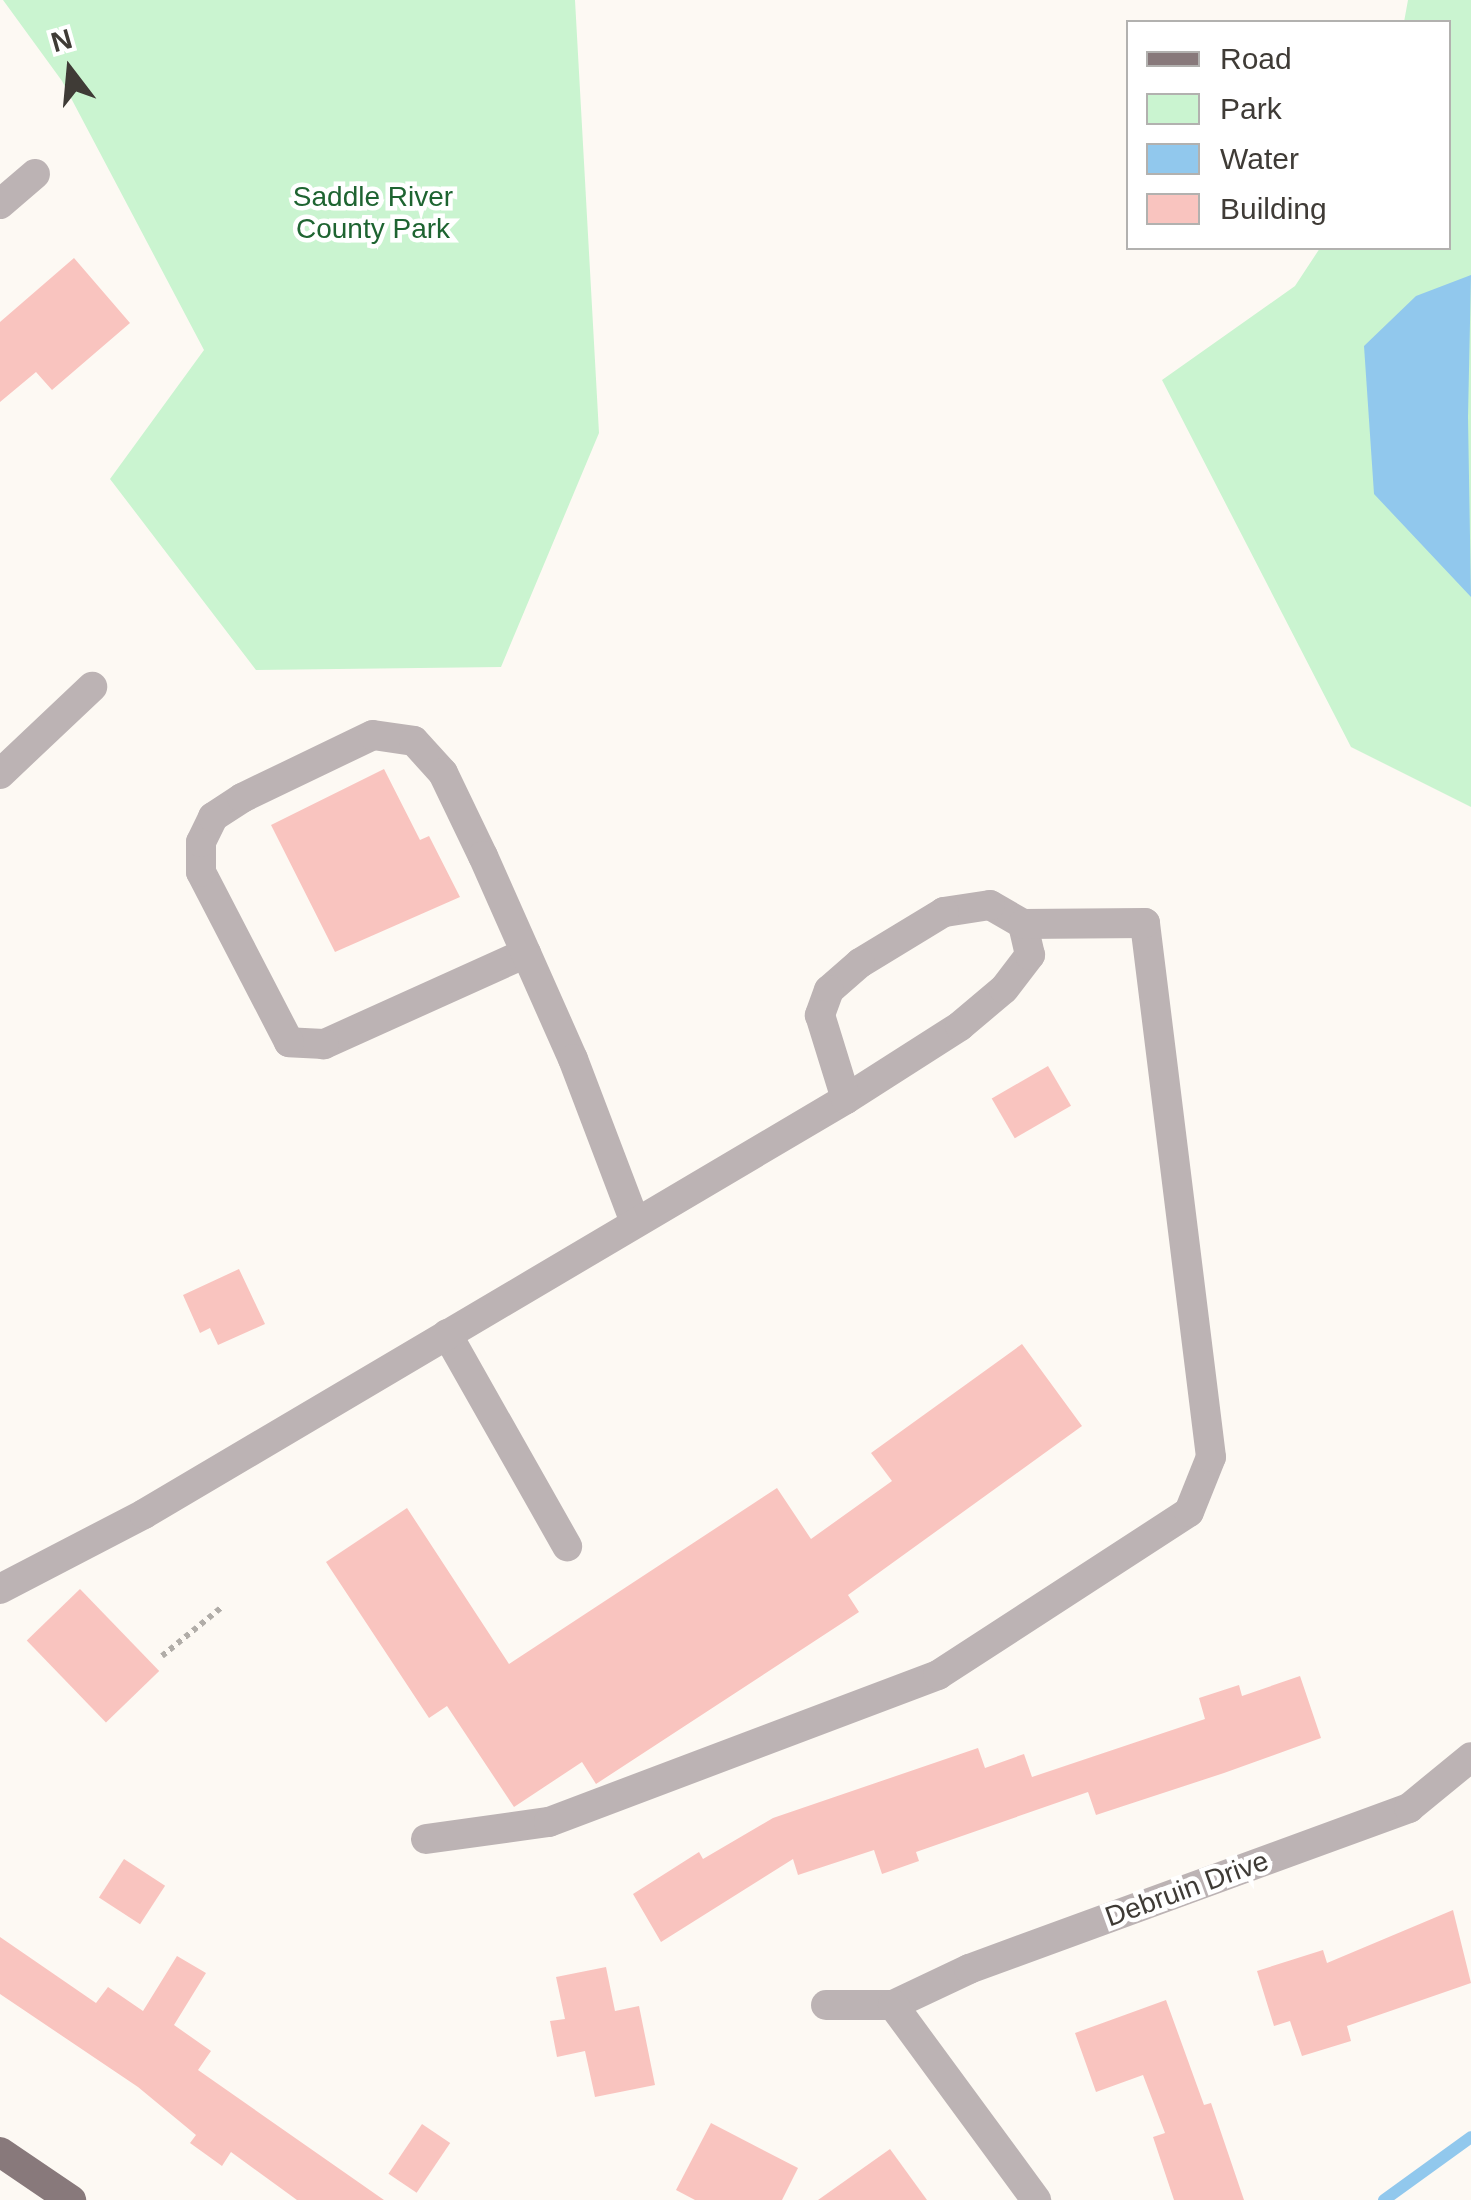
<!DOCTYPE html>
<style>
body{margin:0}
#map{position:relative;width:1471px;height:2200px;overflow:hidden;background:#fdf9f3;font-family:Helvetica,sans-serif}
div>[style]{position:absolute}
.green>*{inset:0;background:#caf4d0}
.water>*{inset:0;background:#91c8ed}
.stream>*{height:12px;margin:-6px;padding:0 6px;transform-origin:6px;border-radius:6px;background:#91c8ed}
.building>*{inset:0;background:#f9c4bf;transform-origin:0 0}
.path>*{height:6px;margin-top:-3px;transform-origin:0;background:repeating-linear-gradient(90deg,#b1ada8 0 5px,transparent 0 10px)}
.minor>*{height:30px;margin:-15px;padding:0 15px;transform-origin:15px;border-radius:15px;background:#bcb3b4}
.major>*{height:30px;margin:-15px;padding:0 15px;transform-origin:15px;border-radius:15px;background:#88797b}
span{translate:-50% -50%;white-space:nowrap;text-align:center;line-height:1.15;-webkit-text-stroke:9px #fff;paint-order:stroke}
.park-label{font-size:28px;color:#1e6431}
.street-label{font-size:28px;color:#3f3b36}
.legend{position:absolute;left:1126px;top:20px;width:325px;height:230px;box-sizing:border-box;background:#fff;border:2px solid #b2b1af;margin:0;padding:12px 18px;list-style:none;font-size:30px;color:#3f3b36}
.legend li{display:flex;align-items:center;gap:20px;height:50px}
.legend b{width:50px;border:2px solid #b2b1af}
.north{position:absolute;left:20px;top:20px;width:100px;height:100px;-webkit-text-stroke:8px #fff;paint-order:stroke;rotate:344deg;font-size:28px;font-weight:700;line-height:40px;text-align:center;color:#3f3b36}
.north::after{content:'';display:block;margin:auto;width:35px;height:45px;background:#3f3b36;clip-path:polygon(50% 0,100% 100%,50% 72%,0 100%)}
</style>
<div id="map">
<div class="green">
<i style="clip-path:polygon(3px 0,575px 0,599px 433px,501px 667px,256px 670px,110px 479px,204px 350px,62px 81px)"></i>
<i style="clip-path:polygon(1408px 0,1471px 0,1471px 807px,1351px 747px,1162px 380px,1295px 286px,1320px 248px,1448px 248px,1448px 22px,1404px 22px)"></i>
</div>
<div class="water">
<i style="clip-path:polygon(1471px 275px,1468px 417px,1471px 597px,1374px 494px,1364px 346px,1416px 296px)"></i>
</div>
<div class="stream">
<i style="left:1384px;top:2200px;width:107px;rotate:-35.9deg"></i>
</div>
<div class="building">
<i style="clip-path:polygon(74px 258px,130px 323px,52px 390px,36px 372px,0 402px,0 322px)"></i>
<i style="clip-path:polygon(384px 769px,420px 840px,429px 836px,460px 897px,335px 952px,271px 825px)"></i>
<i style="left:1048px;top:1066px;width:46px;height:65px;rotate:60deg"></i>
<i style="clip-path:polygon(239px 1269px,265px 1324px,218px 1345px,210px 1328px,200px 1333px,183px 1295px)"></i>
<i style="clip-path:polygon(1022px 1344px,1082px 1426px,848px 1595px,859px 1612px,596px 1784px,582px 1762px,514px 1807px,447px 1706px,429px 1718px,326px 1562px,407px 1508px,509px 1664px,777px 1488px,811px 1539px,892px 1481px,871px 1453px)"></i>
<i style="left:80px;top:1589px;width:114px;height:74px;rotate:46deg"></i>
<i style="clip-path:polygon(1300px 1676px,1321px 1738px,1224px 1773px,1096px 1815px,1088px 1792px,916px 1852px,919px 1861px,882px 1874px,874px 1850px,798px 1875px,793px 1859px,661px 1942px,633px 1894px,699px 1852px,703px 1859px,773px 1818px,978px 1748px,985px 1768px,1024px 1754px,1032px 1777px,1205px 1719px,1199px 1698px,1239px 1685px,1242px 1696px)"></i>
<i style="left:124px;top:1859px;width:49px;height:46px;rotate:33deg"></i>
<i style="clip-path:polygon(1453px 1910px,1471px 1983px,1347px 2026px,1351px 2041px,1302px 2056px,1290px 2021px,1274px 2026px,1257px 1971px,1323px 1950px,1327px 1963px)"></i>
<i style="clip-path:polygon(0 1937px,96px 2003px,108px 1987px,143px 2011px,177px 1956px,206px 1973px,174px 2025px,211px 2051px,198px 2070px,384px 2200px,297px 2200px,231px 2152px,222px 2166px,190px 2143px,196px 2135px,138px 2087px,0 1994px)"></i>
<i style="clip-path:polygon(606px 1967px,615px 2011px,639px 2006px,655px 2085px,595px 2097px,585px 2051px,557px 2057px,550px 2021px,565px 2019px,556px 1977px)"></i>
<i style="clip-path:polygon(1166px 2000px,1204px 2105px,1211px 2103px,1244px 2200px,1174px 2200px,1153px 2137px,1165px 2133px,1143px 2075px,1096px 2092px,1075px 2033px)"></i>
<i style="clip-path:polygon(711px 2123px,798px 2168px,782px 2200px,695px 2200px,676px 2190px)"></i>
<i style="left:422px;top:2124px;width:34px;height:60px;rotate:34deg"></i>
<i style="clip-path:polygon(890px 2149px,927px 2200px,818px 2200px)"></i>
</div>
<div class="path">
<i style="left:162px;top:1656px;width:79px;rotate:-39.3deg"></i>
</div>
<div class="minor">
<i style="left:0;top:204px;width:46px;rotate:-40.6deg"></i>
<i style="left:0;top:774px;width:127px;rotate:-43.4deg"></i>
<i style="left:526px;top:953px;width:222px;rotate:155.7deg"></i>
<i style="left:324px;top:1044px;width:35px;rotate:-177deg"></i>
<i style="left:289px;top:1042px;width:191px;rotate:-117.4deg"></i>
<i style="left:201px;top:872px;width:30px;rotate:-90deg"></i>
<i style="left:201px;top:842px;width:28px;rotate:-64deg"></i>
<i style="left:213px;top:817px;width:35px;rotate:-33deg"></i>
<i style="left:242px;top:798px;width:145px;rotate:-25.7deg"></i>
<i style="left:373px;top:735px;width:41px;rotate:8.3deg"></i>
<i style="left:414px;top:741px;width:43px;rotate:47.8deg"></i>
<i style="left:443px;top:773px;width:92px;rotate:64.3deg"></i>
<i style="left:483px;top:856px;width:222px;rotate:66.1deg"></i>
<i style="left:573px;top:1059px;width:174px;rotate:69.2deg"></i>
<i style="left:447px;top:1334px;width:244px;rotate:60.5deg"></i>
<i style="left:0;top:1589px;width:162px;rotate:-27.5deg"></i>
<i style="left:144px;top:1514px;width:815px;rotate:-30.59deg"></i>
<i style="left:846px;top:1099px;width:135px;rotate:-32.6deg"></i>
<i style="left:960px;top:1026px;width:57px;rotate:-40.1deg"></i>
<i style="left:1004px;top:989px;width:43px;rotate:-52.6deg"></i>
<i style="left:1030px;top:955px;width:32px;rotate:-103deg"></i>
<i style="left:1023px;top:924px;width:38px;rotate:-150deg"></i>
<i style="left:990px;top:905px;width:47px;rotate:171.3deg"></i>
<i style="left:944px;top:912px;width:98px;rotate:148.7deg"></i>
<i style="left:860px;top:963px;width:41px;rotate:138.9deg"></i>
<i style="left:829px;top:990px;width:27px;rotate:110deg"></i>
<i style="left:820px;top:1015px;width:88px;rotate:72.8deg"></i>
<i style="left:426px;top:1839px;width:124px;rotate:-7.9deg"></i>
<i style="left:549px;top:1822px;width:416px;rotate:-20.7deg"></i>
<i style="left:938px;top:1675px;width:299px;rotate:-33deg"></i>
<i style="left:1189px;top:1512px;width:59px;rotate:-68.2deg"></i>
<i style="left:1211px;top:1457px;width:538px;rotate:-97.05deg"></i>
<i style="left:1145px;top:923px;width:122px;rotate:179.5deg"></i>
<i style="left:826px;top:2005px;width:67px"></i>
<i style="left:893px;top:2005px;width:84px;rotate:-25.3deg"></i>
<i style="left:969px;top:1969px;width:469px;rotate:-20.1deg"></i>
<i style="left:1409px;top:1808px;width:80px;rotate:-39.4deg"></i>
<i style="left:893px;top:2005px;width:242px;rotate:53.7deg"></i>
</div>
<div class="major">
<i style="left:0;top:2152px;width:86px;rotate:34.1deg"></i>
</div>
<div class="park-label">
<span style="left:373px;top:213px">Saddle River<br>County Park</span>
</div>
<div class="street-label">
<span style="left:1187px;top:1889px;rotate:-20deg">Debruin Drive</span>
</div>
<ul class="legend">
<li><b style="height:12px;background:#88797b"></b>Road</li>
<li><b style="height:28px;background:#caf4d0"></b>Park</li>
<li><b style="height:28px;background:#91c8ed"></b>Water</li>
<li><b style="height:28px;background:#f9c4bf"></b>Building</li>
</ul>
<div class="north">N</div>
</div>
